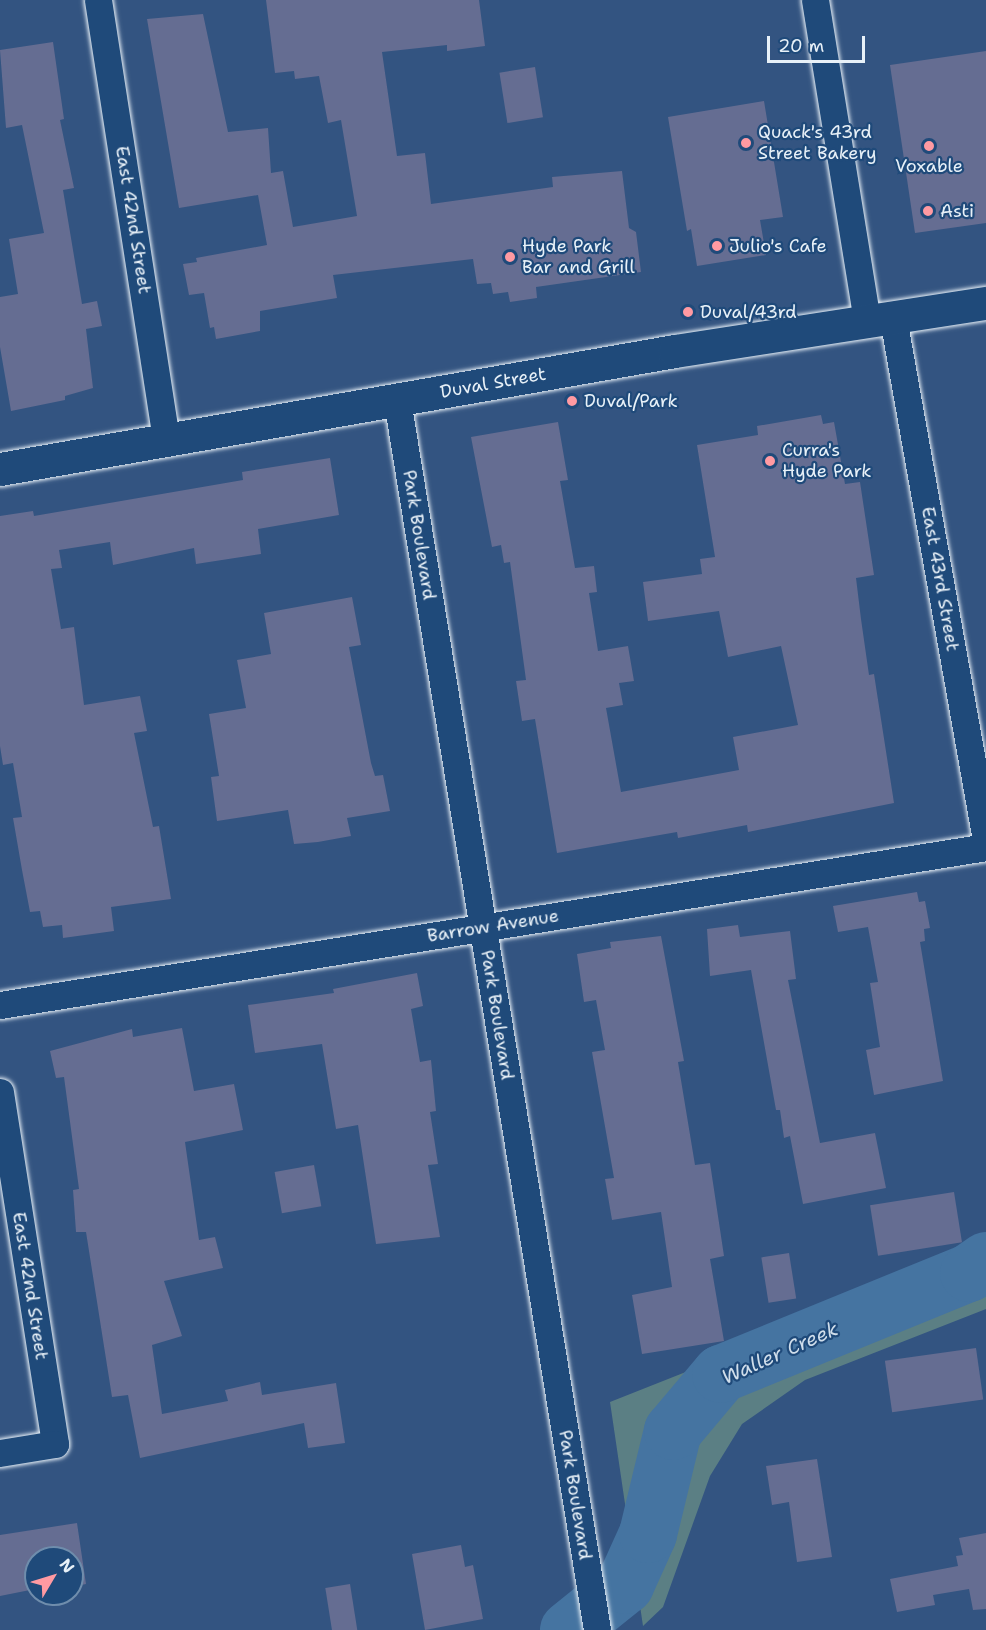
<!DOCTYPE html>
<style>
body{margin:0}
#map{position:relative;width:986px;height:1630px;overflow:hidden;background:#335481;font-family:"Shantell Sans",sans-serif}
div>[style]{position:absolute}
.green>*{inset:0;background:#5b7f84}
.river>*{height:58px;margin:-29px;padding:0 29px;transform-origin:29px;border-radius:29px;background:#4574a1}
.building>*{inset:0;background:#656d92;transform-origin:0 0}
.roads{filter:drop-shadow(0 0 2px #e8f1f8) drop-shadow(0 0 2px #e8f1f8)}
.street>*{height:27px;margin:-13.5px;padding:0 13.5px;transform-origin:13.5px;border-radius:13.5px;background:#1f4a7a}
.secondary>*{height:33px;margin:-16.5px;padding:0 16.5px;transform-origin:16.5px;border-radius:16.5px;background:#1f4a7a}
.dots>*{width:16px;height:16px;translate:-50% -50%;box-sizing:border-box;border:3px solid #1f4a7a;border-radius:50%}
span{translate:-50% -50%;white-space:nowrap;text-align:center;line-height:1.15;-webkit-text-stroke:4.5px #1f4a7a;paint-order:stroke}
.poi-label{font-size:18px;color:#e8f1f8}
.left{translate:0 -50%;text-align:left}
.street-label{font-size:18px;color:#e8f1f8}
.water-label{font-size:20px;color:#d0deeb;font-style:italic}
.north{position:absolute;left:24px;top:1546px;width:60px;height:60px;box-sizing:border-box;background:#1f4a7a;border:2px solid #6f8dac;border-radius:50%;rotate:52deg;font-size:16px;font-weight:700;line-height:24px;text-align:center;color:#e8f1f8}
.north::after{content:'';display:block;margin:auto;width:21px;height:27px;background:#ff9aa2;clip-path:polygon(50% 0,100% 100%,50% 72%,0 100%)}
.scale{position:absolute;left:767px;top:36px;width:98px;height:27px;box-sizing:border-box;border:3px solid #e8f1f8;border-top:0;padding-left:8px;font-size:18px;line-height:21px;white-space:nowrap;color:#e8f1f8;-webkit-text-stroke:4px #1f4a7a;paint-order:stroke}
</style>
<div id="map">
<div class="green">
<i style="clip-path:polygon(986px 1236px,986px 1309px,805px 1380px,742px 1424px,710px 1476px,663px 1607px,643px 1626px,610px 1402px,938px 1272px)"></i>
</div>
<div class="river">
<i style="left:569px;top:1630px;width:72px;rotate:-38.8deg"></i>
<i style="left:625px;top:1585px;width:56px;rotate:-65.7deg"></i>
<i style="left:648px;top:1534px;width:106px;rotate:-76.4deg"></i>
<i style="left:673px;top:1431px;width:75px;rotate:-49.9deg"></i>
<i style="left:721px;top:1374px;width:268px;rotate:-22.2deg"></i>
<i style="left:969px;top:1273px;width:21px;rotate:-35deg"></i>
</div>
<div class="building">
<i style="clip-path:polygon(266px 0,479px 0,485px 46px,447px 51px,447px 45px,382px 52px,397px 156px,425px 153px,431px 204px,553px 187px,552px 177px,622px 171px,629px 228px,636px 232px,641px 272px,536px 287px,537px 298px,510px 302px,508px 292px,493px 294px,491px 283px,477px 284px,473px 259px,333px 275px,337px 298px,260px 311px,260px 331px,216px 339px,214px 327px,210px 328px,204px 293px,189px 295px,183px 264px,197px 262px,196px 258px,267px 245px,258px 195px,179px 208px,147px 19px,203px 14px,228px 132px,268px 128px,271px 173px,283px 171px,293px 227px,357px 216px,341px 120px,328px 123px,319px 76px,295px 79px,294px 71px,275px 73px)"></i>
<i style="clip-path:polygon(53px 42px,64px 119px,60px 120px,74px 188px,63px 190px,82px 304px,97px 301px,102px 326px,86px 329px,93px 388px,65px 396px,65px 400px,11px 411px,0 347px,0 297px,18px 294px,9px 239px,44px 233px,22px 125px,6px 128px,0 50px)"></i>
<i style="clip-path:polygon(986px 51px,986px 223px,915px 233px,890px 65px)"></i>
<i style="left:535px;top:67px;width:51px;height:36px;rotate:81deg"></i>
<i style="clip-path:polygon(764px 101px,783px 217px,760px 220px,766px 255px,697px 266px,691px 229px,687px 231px,668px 117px)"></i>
<i style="clip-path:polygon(821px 415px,823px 424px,834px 422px,845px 484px,860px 482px,874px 575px,856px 578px,861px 619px,869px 675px,874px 674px,894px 803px,748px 832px,747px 825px,678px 838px,677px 832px,557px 853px,535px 719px,522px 721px,516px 681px,526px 680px,510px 562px,504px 563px,501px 545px,492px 547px,471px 437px,558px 422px,568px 480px,560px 481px,575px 568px,594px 566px,597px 592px,589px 593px,598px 651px,628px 646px,634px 681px,619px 683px,623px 705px,606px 708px,621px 792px,739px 770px,733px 737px,798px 725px,781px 646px,728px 657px,719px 611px,648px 621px,643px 582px,702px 574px,700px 559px,715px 557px,697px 445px,758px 435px,757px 426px)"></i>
<i style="clip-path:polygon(330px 458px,339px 515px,258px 529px,261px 554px,196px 564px,194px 548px,113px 565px,110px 542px,59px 550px,62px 568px,51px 569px,61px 629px,74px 627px,84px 705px,140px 696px,147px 731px,134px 733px,153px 827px,159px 826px,171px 899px,111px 907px,114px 931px,63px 938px,62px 925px,43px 927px,40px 911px,30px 912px,22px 870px,13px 818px,22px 817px,13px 763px,3px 765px,0 746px,0 516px,33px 511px,34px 516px,243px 480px,242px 472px)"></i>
<i style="clip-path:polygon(352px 597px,361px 645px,349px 647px,371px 763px,375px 776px,383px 775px,390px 811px,347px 818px,351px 836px,318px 842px,294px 844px,288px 810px,217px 821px,211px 777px,219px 776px,209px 714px,246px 708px,237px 660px,271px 654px,264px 613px)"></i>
<i style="clip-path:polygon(917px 892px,919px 902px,925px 901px,930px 928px,924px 929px,925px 941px,920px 942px,943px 1081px,874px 1095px,866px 1050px,880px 1047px,870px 983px,878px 982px,868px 927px,838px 932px,833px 906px)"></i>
<i style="clip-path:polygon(738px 925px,740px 937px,790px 931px,796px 979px,788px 980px,820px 1143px,875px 1133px,886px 1188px,803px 1204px,790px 1136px,784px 1138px,780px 1110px,776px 1110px,751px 970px,710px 976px,707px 929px)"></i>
<i style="clip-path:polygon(661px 936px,684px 1061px,678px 1062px,695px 1165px,710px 1163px,724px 1256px,710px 1259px,724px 1341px,642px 1354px,632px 1295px,672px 1287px,661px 1212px,612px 1220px,605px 1179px,614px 1178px,592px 1052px,605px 1050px,596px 1000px,584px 1002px,577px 954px,611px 948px,610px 942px)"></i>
<i style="clip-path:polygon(417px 973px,423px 1006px,411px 1009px,420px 1062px,431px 1060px,436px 1111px,430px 1112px,438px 1164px,428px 1165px,440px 1237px,376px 1244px,358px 1125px,336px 1129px,322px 1044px,255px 1053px,248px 1005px,334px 993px,333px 989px)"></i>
<i style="clip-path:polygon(182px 1028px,194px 1091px,234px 1084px,243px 1130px,185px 1142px,199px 1240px,215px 1237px,223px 1268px,164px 1281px,182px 1336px,152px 1345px,162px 1414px,228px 1401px,225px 1390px,260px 1382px,262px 1395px,336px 1383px,345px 1443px,308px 1448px,304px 1423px,140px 1458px,128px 1395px,112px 1397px,86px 1232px,76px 1232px,73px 1190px,79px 1189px,64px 1077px,56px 1078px,50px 1051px,132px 1029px,133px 1037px)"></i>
<i style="left:314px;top:1165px;width:42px;height:40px;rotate:80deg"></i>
<i style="left:954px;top:1192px;width:51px;height:85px;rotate:81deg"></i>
<i style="left:789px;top:1253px;width:46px;height:28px;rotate:81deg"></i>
<i style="left:976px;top:1348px;width:52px;height:92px;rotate:82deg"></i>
<i style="clip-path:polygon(817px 1459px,832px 1557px,797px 1562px,789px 1502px,772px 1505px,766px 1466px)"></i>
<i style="clip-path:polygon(77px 1523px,86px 1584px,72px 1587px,72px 1558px,36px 1558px,36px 1594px,31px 1594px,30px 1590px,0 1596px,0 1535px)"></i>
<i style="clip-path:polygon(986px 1533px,986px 1609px,973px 1610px,969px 1589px,933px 1595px,935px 1605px,897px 1612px,890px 1579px,958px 1566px,956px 1556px,963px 1555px,959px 1538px)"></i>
<i style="clip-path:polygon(461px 1545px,465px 1567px,473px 1565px,483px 1619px,425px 1630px,412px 1554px)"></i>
<i style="left:350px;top:1584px;width:47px;height:25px;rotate:81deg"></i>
</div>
<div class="roads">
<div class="street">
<i style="left:98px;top:0;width:445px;rotate:81.2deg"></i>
<i style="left:815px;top:0;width:326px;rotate:80.8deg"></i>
<i style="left:893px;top:318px;width:530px;rotate:79.9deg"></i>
<i style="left:397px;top:400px;width:1246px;rotate:80.76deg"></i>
<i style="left:0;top:1005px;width:999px;rotate:-9.1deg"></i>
<i style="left:0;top:1092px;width:356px;rotate:81.1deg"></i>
<i style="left:55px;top:1444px;width:56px;rotate:170.7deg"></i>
</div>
<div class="secondary">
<i style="left:0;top:469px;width:685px;rotate:-9.92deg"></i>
<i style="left:675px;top:351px;width:315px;rotate:-8.8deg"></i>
</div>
</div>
<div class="dots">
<i style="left:746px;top:143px;background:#ff9aa2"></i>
<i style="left:929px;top:146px;background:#ff9aa2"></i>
<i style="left:928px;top:211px;background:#ff9aa2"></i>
<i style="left:717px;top:246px;background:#ff9aa2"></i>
<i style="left:510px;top:257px;background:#ff9aa2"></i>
<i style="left:688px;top:312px;background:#ff9aa2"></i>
<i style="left:572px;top:401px;background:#ff9aa2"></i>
<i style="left:770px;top:461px;background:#ff9aa2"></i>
</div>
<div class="poi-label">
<span class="left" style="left:758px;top:143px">Quack's 43rd<br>Street Bakery</span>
<span style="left:929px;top:166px">Voxable</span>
<span class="left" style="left:940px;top:211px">Asti</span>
<span class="left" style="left:729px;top:246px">Julio's Cafe</span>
<span class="left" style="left:522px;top:257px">Hyde Park<br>Bar and Grill</span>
<span class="left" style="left:700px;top:312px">Duval/43rd</span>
<span class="left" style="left:584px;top:401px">Duval/Park</span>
<span class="left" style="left:782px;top:461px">Curra's<br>Hyde Park</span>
</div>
<div class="street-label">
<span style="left:133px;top:220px;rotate:81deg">East 42nd Street</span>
<span style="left:493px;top:383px;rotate:-10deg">Duval Street</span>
<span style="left:419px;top:535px;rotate:81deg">Park Boulevard</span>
<span style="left:940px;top:579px;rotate:80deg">East 43rd Street</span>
<span style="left:493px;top:926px;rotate:-9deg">Barrow Avenue</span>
<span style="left:497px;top:1015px;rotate:81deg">Park Boulevard</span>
<span style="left:30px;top:1286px;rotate:81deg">East 42nd Street</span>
<span style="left:575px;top:1495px;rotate:81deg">Park Boulevard</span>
</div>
<div class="water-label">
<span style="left:780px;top:1353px;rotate:-24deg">Waller Creek</span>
</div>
<div class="north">N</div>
<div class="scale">20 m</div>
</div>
